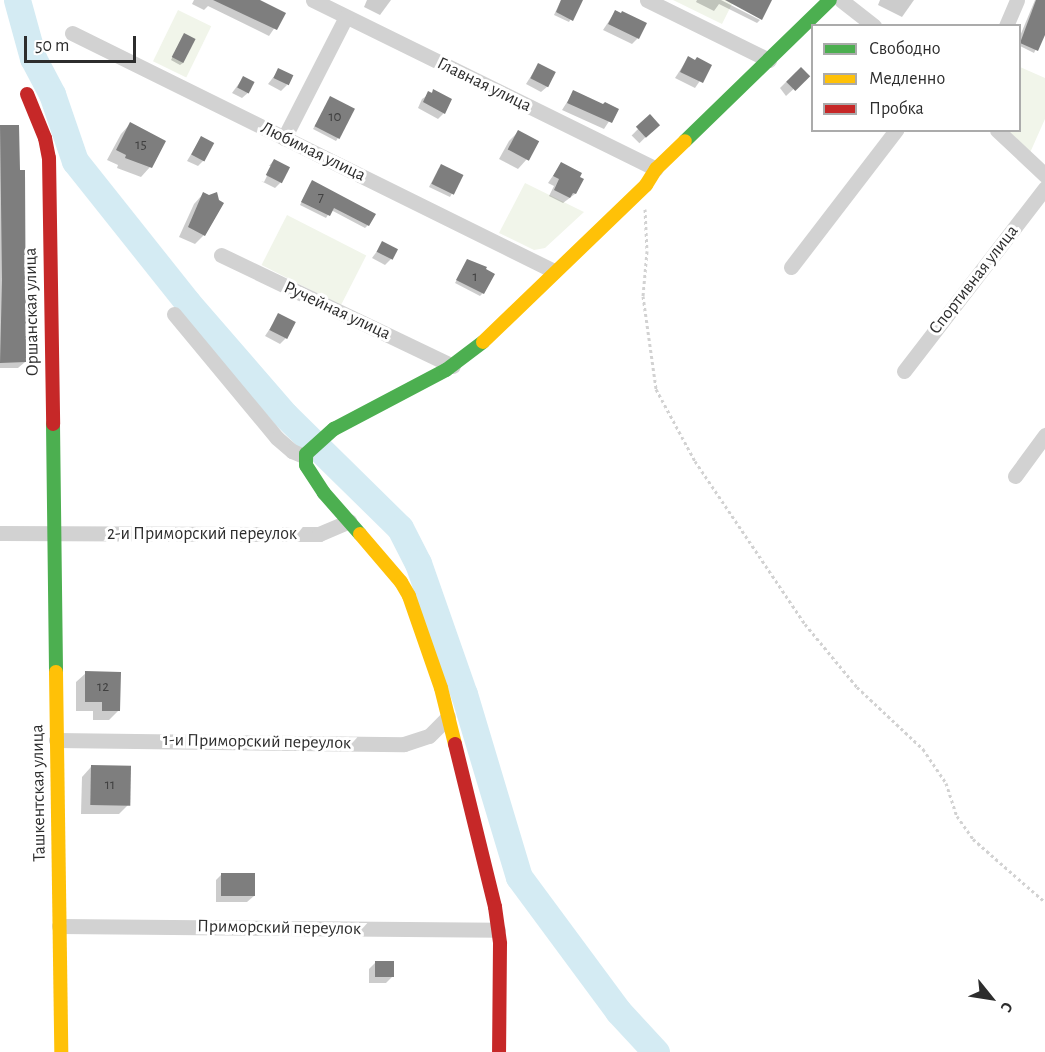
<!DOCTYPE html>
<meta charset="utf-8">
<style>
body{margin:0}
#map{position:relative;width:1045px;height:1052px;overflow:hidden;background:#fff;font-family:"Alegreya Sans",sans-serif}
div>[style]{position:absolute}
.green>*{inset:0;background:#f1f5ea;transform-origin:0 0}
.shadow>*{inset:0;background:#0003;transform-origin:0 0}
.river>*{height:27px;margin:-13.5px;padding:0 13.5px;transform-origin:13.5px;border-radius:13.5px;background:#d4ebf3}
.building>*{inset:0;background:#7e7e7e;transform-origin:0 0}
.path>*{height:3px;margin-top:-1.5px;transform-origin:0;background:repeating-linear-gradient(90deg,#d2d2d2 0 3px,transparent 0 6px)}
.street>*{height:15px;margin:-7.5px;padding:0 7.5px;transform-origin:7.5px;border-radius:7.5px;background:#d2d2d2}
.fast>*{height:14px;margin:-7px;padding:0 7px;transform-origin:7px;border-radius:7px;background:#4caf50}
.slow>*{height:14px;margin:-7px;padding:0 7px;transform-origin:7px;border-radius:7px;background:#ffc107}
.jam>*{height:14px;margin:-7px;padding:0 7px;transform-origin:7px;border-radius:7px;background:#c62828}
span{translate:-50% -50%;white-space:nowrap;text-align:center;line-height:1.15;-webkit-text-stroke:6px #fff;paint-order:stroke}
.number-label{font-size:15px;color:#414141}
.number-label span{-webkit-text-stroke-width:0}
.street-label{font-size:18px;color:#2d2d2d}
.legend{position:absolute;left:811px;top:24px;width:210px;height:108px;box-sizing:border-box;background:#fff;border:2px solid #ababab;margin:0;padding:8px 10px;list-style:none;font-size:18px;color:#2d2d2d}
.legend li{display:flex;align-items:center;gap:12px;height:30px}
.legend b{width:30px;border:2px solid #ababab}
.north{position:absolute;left:961px;top:968px;width:60px;height:60px;-webkit-text-stroke:4px #fff;paint-order:stroke;rotate:120deg;font-size:16px;font-weight:700;line-height:24px;text-align:center;color:#2d2d2d}
.north::after{content:'';display:block;margin:auto;width:21px;height:27px;background:#2d2d2d;clip-path:polygon(50% 0,100% 100%,50% 72%,0 100%)}
.scale{position:absolute;left:24px;top:36px;width:112px;height:27px;box-sizing:border-box;border:3px solid #2d2d2d;border-top:0;padding-left:8px;font-size:18px;line-height:21px;white-space:nowrap;color:#2d2d2d;-webkit-text-stroke:4px #fff;paint-order:stroke}
</style>
<div id="map">
<div class="green">
<i style="clip-path:polygon(673px 0,734px 0,722px 24px)"></i>
<i style="left:178px;top:10px;width:37px;height:57px;rotate:26deg"></i>
<i style="clip-path:polygon(1020px 67px,1045px 78px,1045px 119px,1029px 155px,1003px 131px,1020px 130px)"></i>
<i style="clip-path:polygon(525px 183px,584px 212px,545px 248px,534px 250px,499px 233px)"></i>
<i style="left:287px;top:215px;width:89px;height:56px;rotate:27deg"></i>
</div>
<div class="shadow">
<i style="clip-path:polygon(194px 0,255px 0,284px 14px,269px 36px,208px 6px,204px 10px,192px 4px)"></i>
<i style="clip-path:polygon(367px 0,391px 0,380px 15px,364px 7px)"></i>
<i style="clip-path:polygon(561px 0,581px 0,569px 22px,554px 15px)"></i>
<i style="clip-path:polygon(697px 0,721px 0,760px 20px,757px 23px,719px 4px,714px 11px,696px 2px)"></i>
<i style="clip-path:polygon(880px 0,914px 0,902px 17px,878px 5px)"></i>
<i style="clip-path:polygon(1035px 0,1045px 0,1045px 31px,1034px 53px,1020px 46px,1020px 36px)"></i>
<i style="clip-path:polygon(615px 12px,638px 38px,632px 44px,603px 30px)"></i>
<i style="clip-path:polygon(182px 38px,183px 63px,180px 65px,171px 60px)"></i>
<i style="clip-path:polygon(688px 58px,710px 66px,695px 88px,675px 78px)"></i>
<i style="clip-path:polygon(538px 65px,548px 86px,541px 92px,526px 84px)"></i>
<i style="clip-path:polygon(279px 70px,287px 85px,281px 91px,268px 84px)"></i>
<i style="clip-path:polygon(243px 78px,249px 92px,242px 98px,232px 93px)"></i>
<i style="clip-path:polygon(786px 82px,801px 82px,786px 96px,780px 88px)"></i>
<i style="clip-path:polygon(434px 91px,444px 113px,438px 119px,418px 108px,422px 99px)"></i>
<i style="clip-path:polygon(574px 91px,603px 106px,617px 109px,604px 129px,562px 110px)"></i>
<i style="clip-path:polygon(330px 98px,338px 138px,336px 141px,313px 129px)"></i>
<i style="left:650px;top:117px;width:11px;height:26px;rotate:45deg"></i>
<i style="clip-path:polygon(130px 124px,150px 167px,141px 177px,117px 168px,118px 165px,107px 160px,121px 134px)"></i>
<i style="clip-path:polygon(0 127px,18px 127px,25px 362px,18px 368px,0 368px)"></i>
<i style="clip-path:polygon(518px 132px,527px 159px,518px 169px,499px 159px,509px 141px)"></i>
<i style="clip-path:polygon(201px 138px,204px 160px,198px 166px,187px 161px)"></i>
<i style="clip-path:polygon(274px 160px,281px 182px,275px 188px,261px 181px,269px 166px,261px 181px,264px 182px,272px 166px,269px 166px)"></i>
<i style="clip-path:polygon(561px 164px,575px 194px,563px 203px,549px 196px,554px 186px,548px 183px)"></i>
<i style="clip-path:polygon(439px 168px,462px 176px,450px 197px,429px 187px)"></i>
<i style="clip-path:polygon(310px 184px,368px 225px,365px 228px,331px 210px,326px 218px,300px 205px)"></i>
<i style="clip-path:polygon(203px 194px,204px 235px,195px 244px,179px 237px,194px 204px)"></i>
<i style="clip-path:polygon(383px 243px,391px 259px,385px 265px,372px 258px)"></i>
<i style="clip-path:polygon(467px 261px,483px 293px,480px 296px,455px 283px)"></i>
<i style="clip-path:polygon(279px 315px,286px 338px,280px 344px,265px 336px)"></i>
<i style="clip-path:polygon(86px 673px,119px 710px,109px 720px,93px 720px,93px 711px,76px 711px,76px 682px)"></i>
<i style="clip-path:polygon(91px 767px,128px 805px,119px 814px,81px 814px,82px 777px)"></i>
<i style="clip-path:polygon(222px 874px,254px 896px,247px 902px,216px 902px,216px 880px)"></i>
<i style="clip-path:polygon(375px 963px,392px 977px,386px 983px,369px 983px,369px 969px)"></i>
</div>
<div class="river">
<i style="left:17px;top:0;width:60px;rotate:74.6deg"></i>
<i style="left:33px;top:58px;width:41px;rotate:62.2deg"></i>
<i style="left:52px;top:94px;width:71px;rotate:71.1deg"></i>
<i style="left:75px;top:161px;width:181px;rotate:51.5deg"></i>
<i style="left:188px;top:303px;width:148px;rotate:49.1deg"></i>
<i style="left:285px;top:415px;width:161px;rotate:44.5deg"></i>
<i style="left:400px;top:528px;width:39px;rotate:63deg"></i>
<i style="left:418px;top:563px;width:139px;rotate:70.7deg"></i>
<i style="left:464px;top:694px;width:191px;rotate:73.3deg"></i>
<i style="left:519px;top:877px;width:167px;rotate:53.5deg"></i>
<i style="left:618px;top:1011px;width:56px;rotate:47.2deg"></i>
</div>
<div class="building">
<i style="clip-path:polygon(213px 0,260px 0,286px 13px,277px 30px)"></i>
<i style="clip-path:polygon(561px 0,583px 0,573px 21px,556px 12px)"></i>
<i style="clip-path:polygon(725px 0,772px 0,762px 20px)"></i>
<i style="clip-path:polygon(1036px 0,1045px 0,1045px 35px,1038px 51px,1020px 43px)"></i>
<i style="clip-path:polygon(615px 10px,621px 13px,622px 11px,647px 23px,639px 39px,608px 24px)"></i>
<i style="left:184px;top:33px;width:13px;height:27px;rotate:27deg"></i>
<i style="clip-path:polygon(688px 56px,695px 60px,697px 57px,712px 65px,703px 83px,680px 72px)"></i>
<i style="left:538px;top:63px;width:20px;height:17px;rotate:27deg"></i>
<i style="left:801px;top:67px;width:13px;height:21px;rotate:45deg"></i>
<i style="left:278px;top:68px;width:17px;height:11px;rotate:25deg"></i>
<i style="left:243px;top:76px;width:13px;height:13px;rotate:27deg"></i>
<i style="clip-path:polygon(433px 89px,452px 99px,445px 114px,423px 102px,428px 91px,432px 93px)"></i>
<i style="clip-path:polygon(573px 90px,603px 104px,605px 102px,619px 109px,612px 123px,567px 103px)"></i>
<i style="left:330px;top:96px;width:28px;height:34px;rotate:27deg"></i>
<i style="left:650px;top:114px;width:15px;height:19px;rotate:48deg"></i>
<i style="clip-path:polygon(130px 122px,166px 141px,152px 168px,125px 158px,126px 155px,116px 150px)"></i>
<i style="clip-path:polygon(0 125px,19px 125px,20px 170px,25px 170px,26px 362px,0 363px,2px 280px)"></i>
<i style="left:518px;top:130px;width:24px;height:22px;rotate:28deg"></i>
<i style="left:201px;top:136px;width:15px;height:21px;rotate:28deg"></i>
<i style="left:274px;top:159px;width:18px;height:18px;rotate:27deg"></i>
<i style="clip-path:polygon(561px 162px,582px 173px,580px 177px,584px 179px,576px 194px,573px 193px,570px 198px,554px 190px,559px 179px,553px 176px)"></i>
<i style="left:441px;top:164px;width:25px;height:22px;rotate:26deg"></i>
<i style="clip-path:polygon(312px 180px,376px 214px,369px 226px,334px 208px,330px 216px,301px 202px)"></i>
<i style="clip-path:polygon(203px 192px,209px 195px,217px 192px,219px 200px,224px 203px,205px 236px,188px 227px)"></i>
<i style="left:382px;top:241px;width:18px;height:12px;rotate:27deg"></i>
<i style="clip-path:polygon(467px 259px,487px 267px,486px 269px,495px 274px,484px 294px,456px 280px)"></i>
<i style="left:278px;top:313px;width:20px;height:19px;rotate:27deg"></i>
<i style="clip-path:polygon(85px 671px,121px 672px,120px 711px,102px 711px,102px 702px,85px 702px)"></i>
<i style="left:91px;top:765px;width:40px;height:40px;rotate:1deg"></i>
<i style="left:221px;top:873px;width:34px;height:23px"></i>
<i style="left:375px;top:961px;width:19px;height:16px"></i>
</div>
<div class="path">
<i style="left:645px;top:209px;width:42px;rotate:87.3deg"></i>
<i style="left:647px;top:251px;width:45px;rotate:95.1deg"></i>
<i style="left:643px;top:296px;width:94px;rotate:82deg"></i>
<i style="left:656px;top:389px;width:82px;rotate:61.6deg"></i>
<i style="left:695px;top:461px;width:197px;rotate:56deg"></i>
<i style="left:805px;top:624px;width:82px;rotate:50.5deg"></i>
<i style="left:857px;top:687px;width:91px;rotate:43.2deg"></i>
<i style="left:923px;top:749px;width:41px;rotate:55.9deg"></i>
<i style="left:946px;top:783px;width:35px;rotate:72deg"></i>
<i style="left:957px;top:816px;width:28px;rotate:55deg"></i>
<i style="left:973px;top:839px;width:96px;rotate:41.2deg"></i>
</div>
<div class="street">
<i style="left:313px;top:0;width:382px;rotate:26.2deg"></i>
<i style="left:647px;top:0;width:136px;rotate:26.2deg"></i>
<i style="left:841px;top:0;width:42px;rotate:38.2deg"></i>
<i style="left:1006px;top:26px;width:28px;rotate:-67deg"></i>
<i style="left:72px;top:33px;width:538px;rotate:26.28deg"></i>
<i style="left:997px;top:130px;width:66px;rotate:43.2deg"></i>
<i style="left:284px;top:138px;width:136px;rotate:-62.9deg"></i>
<i style="left:221px;top:255px;width:257px;rotate:25.6deg"></i>
<i style="left:791px;top:267px;width:173px;rotate:-52.5deg"></i>
<i style="left:174px;top:314px;width:161px;rotate:50.3deg"></i>
<i style="left:277px;top:438px;width:20px;rotate:41deg"></i>
<i style="left:292px;top:451px;width:15px;rotate:23deg"></i>
<i style="left:904px;top:371px;width:231px;rotate:-52.4deg"></i>
<i style="left:1015px;top:476px;width:51px;rotate:-53.8deg"></i>
<i style="left:0;top:533px;width:319px;rotate:0.2deg"></i>
<i style="left:319px;top:534px;width:33px;rotate:-23deg"></i>
<i style="left:56px;top:740px;width:348px;rotate:0.7deg"></i>
<i style="left:404px;top:744px;width:26px;rotate:-18deg"></i>
<i style="left:429px;top:736px;width:27px;rotate:-45deg"></i>
<i style="left:59px;top:926px;width:439px;rotate:0.5deg"></i>
</div>
<div class="fast">
<i style="left:685px;top:141px;width:202px;rotate:-44.2deg"></i>
<i style="left:53px;top:424px;width:248px;rotate:89.3deg"></i>
<i style="left:360px;top:534px;width:55px;rotate:-131.3deg"></i>
<i style="left:324px;top:493px;width:33px;rotate:-123deg"></i>
<i style="left:306px;top:465px;width:11px;rotate:-90deg"></i>
<i style="left:306px;top:454px;width:38px;rotate:-42deg"></i>
<i style="left:334px;top:429px;width:127px;rotate:-27.8deg"></i>
<i style="left:446px;top:370px;width:46px;rotate:-37.1deg"></i>
</div>
<div class="slow">
<i style="left:483px;top:342px;width:226px;rotate:-43.9deg"></i>
<i style="left:646px;top:185px;width:19px;rotate:-58deg"></i>
<i style="left:656px;top:169px;width:40px;rotate:-44deg"></i>
<i style="left:360px;top:534px;width:63px;rotate:49.5deg"></i>
<i style="left:401px;top:582px;width:16px;rotate:60deg"></i>
<i style="left:409px;top:596px;width:97px;rotate:70.8deg"></i>
<i style="left:441px;top:688px;width:58px;rotate:76deg"></i>
<i style="left:56px;top:672px;width:380px;rotate:89.2deg"></i>
</div>
<div class="jam">
<i style="left:27px;top:94px;width:48px;rotate:67.8deg"></i>
<i style="left:45px;top:138px;width:20px;rotate:79deg"></i>
<i style="left:49px;top:158px;width:266px;rotate:89.1deg"></i>
<i style="left:455px;top:744px;width:168px;rotate:76.2deg"></i>
<i style="left:495px;top:907px;width:37px;rotate:82deg"></i>
<i style="left:500px;top:944px;width:108px;rotate:90.5deg"></i>
</div>
<div class="number-label">
<span style="left:335px;top:117px">10</span>
<span style="left:141px;top:145px">15</span>
<span style="left:321px;top:198px">7</span>
<span style="left:475px;top:277px">1</span>
<span style="left:103px;top:687px">12</span>
<span style="left:110px;top:785px">11</span>
</div>
<div class="street-label">
<span style="left:484px;top:85px;rotate:26deg">Главная улица</span>
<span style="left:313px;top:152px;rotate:26deg">Любимая улица</span>
<span style="left:974px;top:280px;rotate:-52deg">Спортивная улица</span>
<span style="left:337px;top:311px;rotate:25deg">Ручейная улица</span>
<span style="left:32px;top:312px;rotate:-91deg">Оршанская улица</span>
<span style="left:202px;top:534px">2-и Приморский переулок</span>
<span style="left:257px;top:742px;rotate:1deg">1-и Приморский переулок</span>
<span style="left:39px;top:793px;rotate:-91deg">Ташкентская улица</span>
<span style="left:279px;top:928px;rotate:1deg">Приморский переулок</span>
</div>
<ul class="legend">
<li><b style="height:8px;background:#4caf50"></b>Свободно</li>
<li><b style="height:8px;background:#ffc107"></b>Медленно</li>
<li><b style="height:8px;background:#c62828"></b>Пробка</li>
</ul>
<div class="north">С</div>
<div class="scale">50 m</div>
</div>
